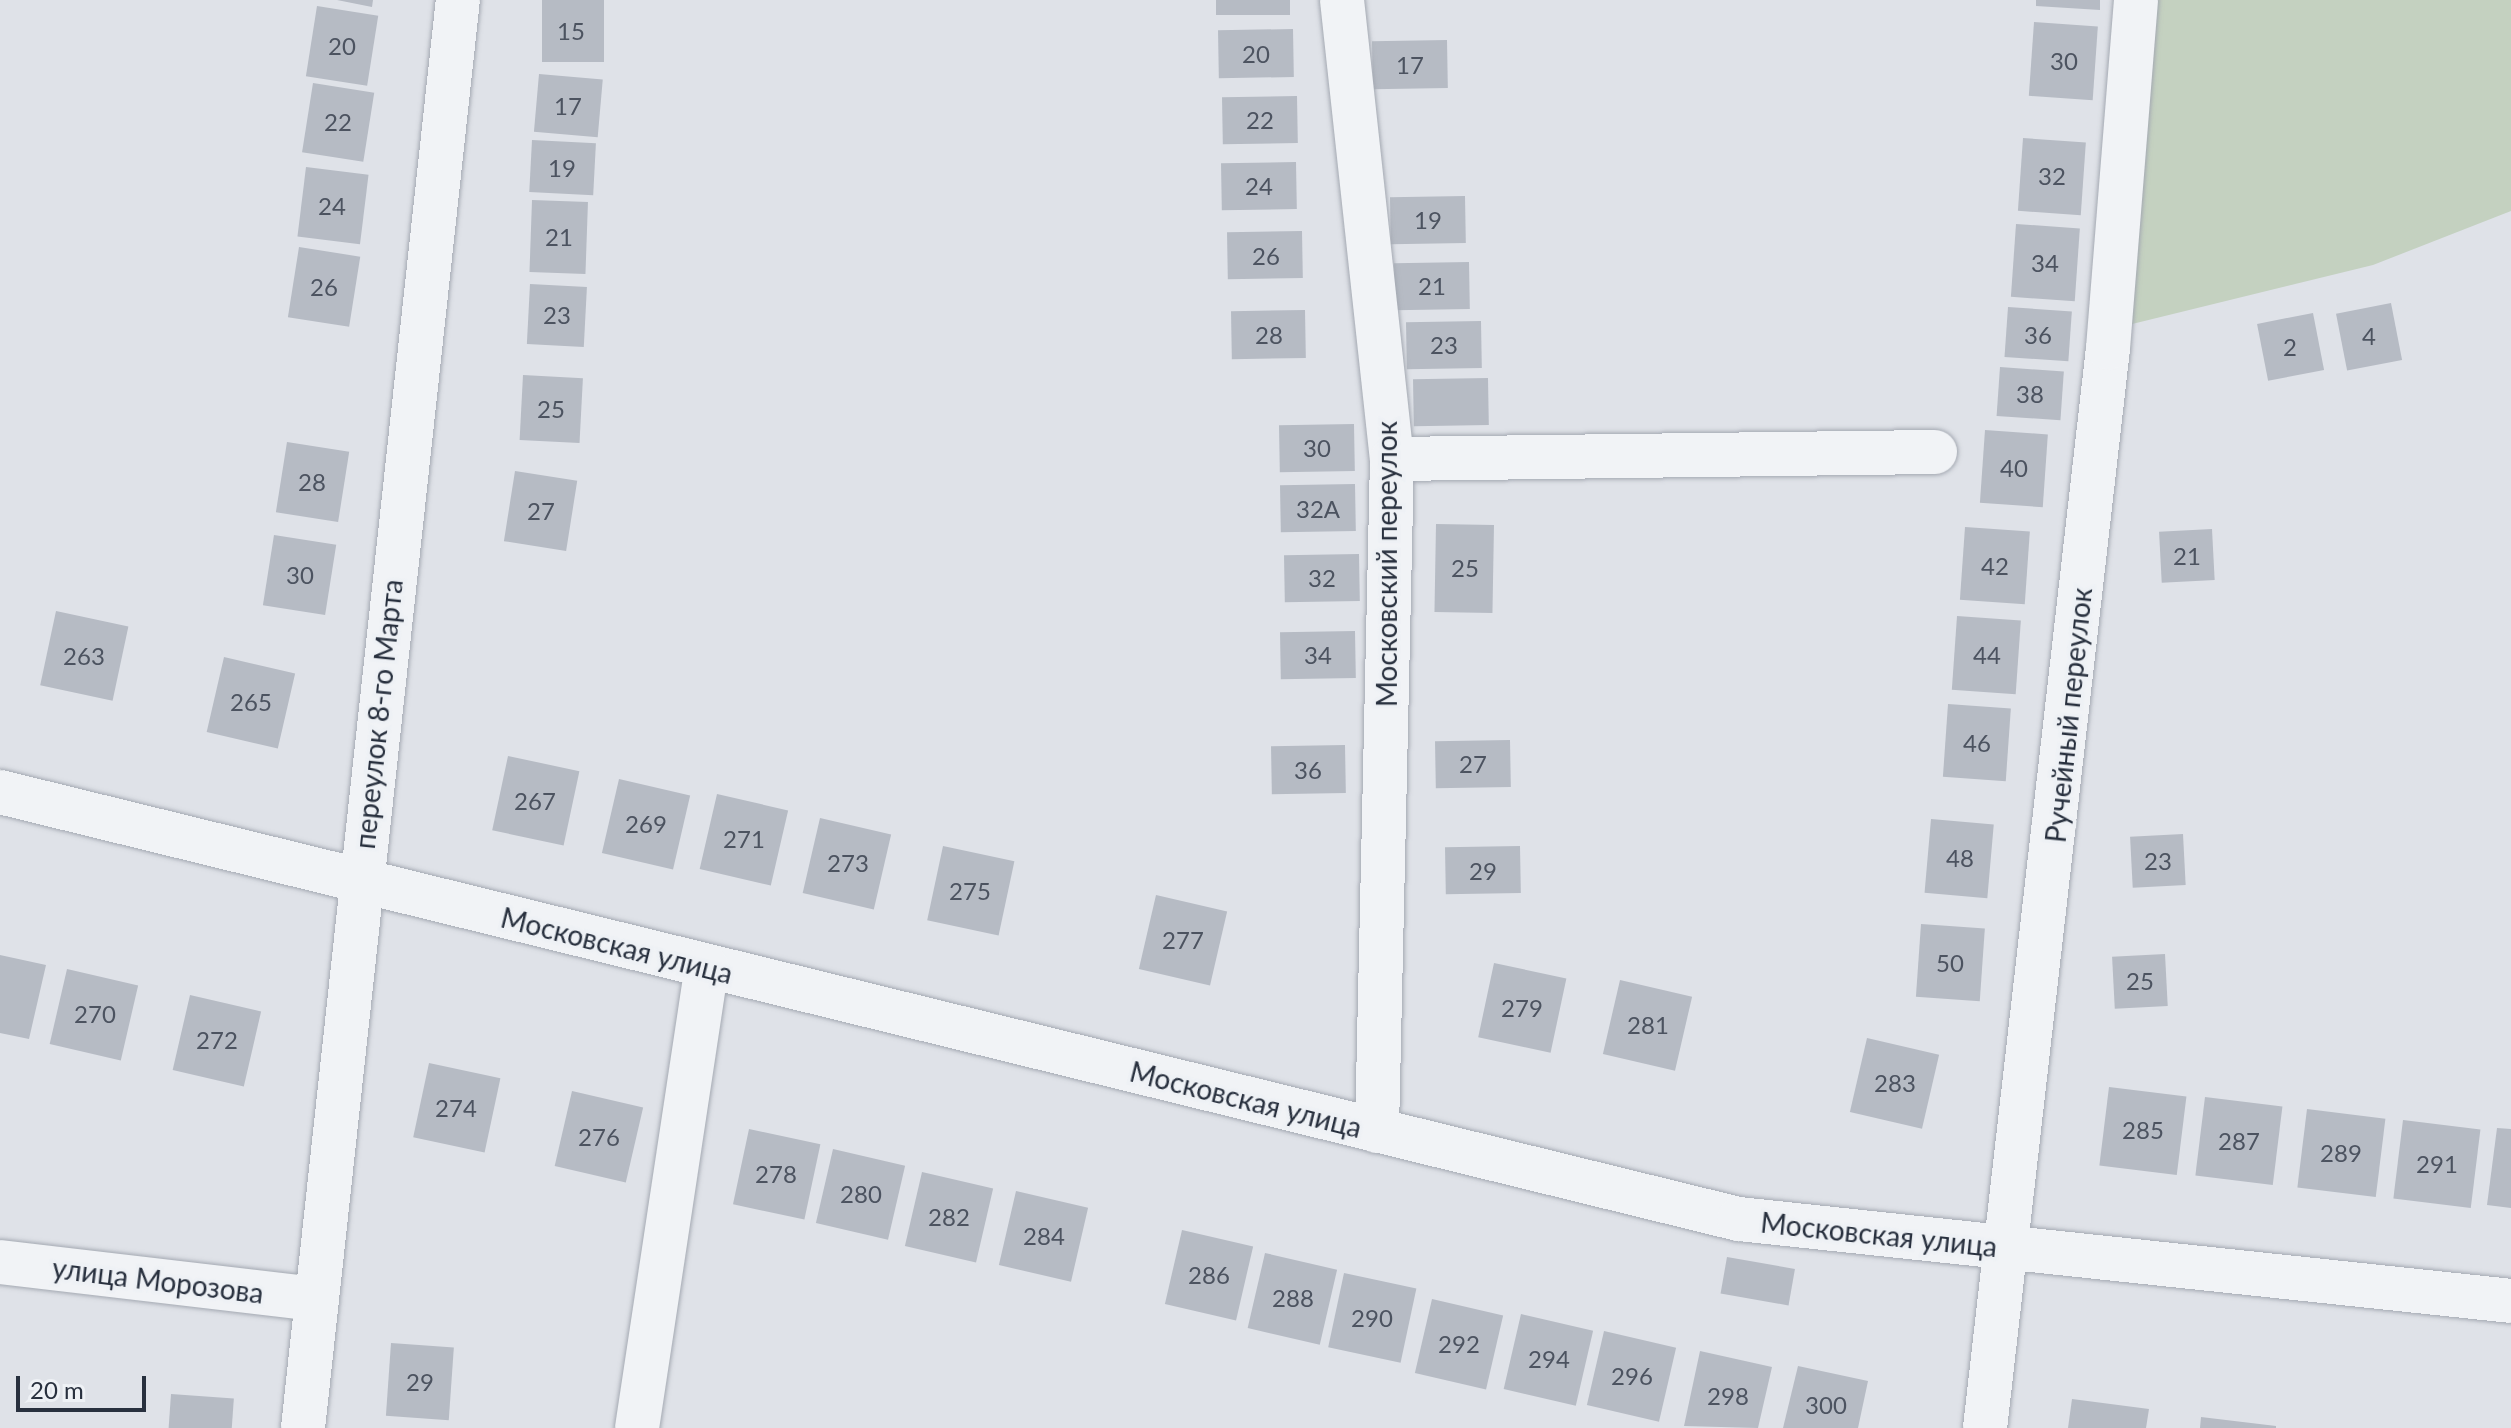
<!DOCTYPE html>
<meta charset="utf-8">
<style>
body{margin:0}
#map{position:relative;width:2511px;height:1428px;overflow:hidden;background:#dfe2e8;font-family:Lato,sans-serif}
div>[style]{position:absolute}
.green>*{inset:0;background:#c4d1c0}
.building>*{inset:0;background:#b6bbc4;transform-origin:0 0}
.roads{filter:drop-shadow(0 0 2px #a4a9b2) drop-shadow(0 0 2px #a4a9b2)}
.minor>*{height:44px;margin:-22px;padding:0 22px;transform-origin:22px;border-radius:22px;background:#f1f3f6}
span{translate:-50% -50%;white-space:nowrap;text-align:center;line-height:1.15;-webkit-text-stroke:7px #eef1f5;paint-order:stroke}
.number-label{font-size:24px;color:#4c5360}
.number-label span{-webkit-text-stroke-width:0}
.street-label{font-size:28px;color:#28303e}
.scale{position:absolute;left:16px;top:1376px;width:130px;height:36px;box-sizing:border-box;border:4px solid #28303e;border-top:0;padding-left:10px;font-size:24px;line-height:28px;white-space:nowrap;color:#28303e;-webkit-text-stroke:6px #eef1f5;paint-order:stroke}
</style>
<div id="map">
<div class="green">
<i style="clip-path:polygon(2151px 0,2511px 0,2511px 211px,2373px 265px,2124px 326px)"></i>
</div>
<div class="building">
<i style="clip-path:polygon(337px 0,373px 0,372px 7px)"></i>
<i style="left:542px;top:0;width:62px;height:62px"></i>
<i style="left:1216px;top:0;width:74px;height:15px"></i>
<i style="clip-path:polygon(2036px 0,2100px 0,2100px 10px,2036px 6px)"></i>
<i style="left:317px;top:6px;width:62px;height:71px;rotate:9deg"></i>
<i style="left:2034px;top:22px;width:64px;height:74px;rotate:4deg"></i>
<i style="left:1293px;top:29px;width:48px;height:75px;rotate:89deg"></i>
<i style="left:1447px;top:40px;width:48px;height:75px;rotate:89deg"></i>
<i style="left:539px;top:74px;width:64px;height:58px;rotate:5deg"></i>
<i style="left:313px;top:83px;width:62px;height:70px;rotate:9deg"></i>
<i style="left:1297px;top:96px;width:47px;height:75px;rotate:89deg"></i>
<i style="left:2023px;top:138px;width:63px;height:73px;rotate:4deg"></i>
<i style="left:532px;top:140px;width:64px;height:52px;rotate:3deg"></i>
<i style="left:1296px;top:162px;width:47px;height:75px;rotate:89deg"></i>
<i style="left:306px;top:167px;width:63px;height:70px;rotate:7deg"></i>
<i style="left:1465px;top:196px;width:47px;height:75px;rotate:89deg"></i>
<i style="left:532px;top:200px;width:56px;height:72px;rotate:2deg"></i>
<i style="left:2016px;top:224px;width:64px;height:73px;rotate:4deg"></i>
<i style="left:1302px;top:231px;width:47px;height:75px;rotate:89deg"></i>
<i style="left:299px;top:247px;width:62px;height:71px;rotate:9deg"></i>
<i style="left:1469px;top:262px;width:47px;height:75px;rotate:89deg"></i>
<i style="left:530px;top:284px;width:57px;height:60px;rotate:3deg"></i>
<i style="left:2391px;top:303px;width:58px;height:56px;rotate:79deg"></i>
<i style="left:2008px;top:307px;width:64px;height:50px;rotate:4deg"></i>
<i style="left:1305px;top:310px;width:48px;height:74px;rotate:89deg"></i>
<i style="left:2313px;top:313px;width:58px;height:57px;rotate:79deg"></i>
<i style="left:1481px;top:321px;width:47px;height:75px;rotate:89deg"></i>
<i style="left:2000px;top:367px;width:64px;height:49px;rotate:4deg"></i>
<i style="left:523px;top:375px;width:60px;height:65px;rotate:3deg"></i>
<i style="left:1488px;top:378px;width:47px;height:75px;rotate:89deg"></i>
<i style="left:1354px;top:424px;width:47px;height:75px;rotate:89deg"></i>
<i style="left:1985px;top:430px;width:63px;height:73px;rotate:4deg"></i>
<i style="left:287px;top:442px;width:63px;height:71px;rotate:9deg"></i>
<i style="left:515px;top:471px;width:63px;height:71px;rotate:9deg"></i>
<i style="left:1355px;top:484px;width:47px;height:75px;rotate:89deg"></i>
<i style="left:1436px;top:524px;width:58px;height:88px;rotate:1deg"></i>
<i style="left:1965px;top:527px;width:65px;height:73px;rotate:4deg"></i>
<i style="left:2212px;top:529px;width:51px;height:53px;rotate:87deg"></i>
<i style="left:274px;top:535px;width:63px;height:71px;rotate:9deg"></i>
<i style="left:1359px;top:554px;width:47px;height:75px;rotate:89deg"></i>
<i style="left:56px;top:611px;width:74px;height:76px;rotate:12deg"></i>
<i style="left:1957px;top:616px;width:64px;height:74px;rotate:4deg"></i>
<i style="left:1355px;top:631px;width:47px;height:75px;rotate:89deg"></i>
<i style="left:224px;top:657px;width:73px;height:77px;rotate:13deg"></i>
<i style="left:1948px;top:704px;width:63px;height:73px;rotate:4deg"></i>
<i style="left:1510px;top:740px;width:47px;height:75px;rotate:89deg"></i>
<i style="left:1345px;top:745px;width:48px;height:74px;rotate:89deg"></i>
<i style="left:508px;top:756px;width:73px;height:76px;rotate:12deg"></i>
<i style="left:619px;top:779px;width:73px;height:76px;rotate:13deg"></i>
<i style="left:717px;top:794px;width:73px;height:77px;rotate:13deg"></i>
<i style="left:820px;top:818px;width:73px;height:77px;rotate:13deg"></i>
<i style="left:1931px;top:819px;width:63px;height:74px;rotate:5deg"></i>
<i style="left:2183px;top:834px;width:51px;height:53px;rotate:87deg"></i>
<i style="left:943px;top:846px;width:73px;height:76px;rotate:12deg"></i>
<i style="left:1520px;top:846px;width:47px;height:75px;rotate:89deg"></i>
<i style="left:1156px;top:895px;width:73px;height:76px;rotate:13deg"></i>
<i style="left:1921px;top:924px;width:64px;height:73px;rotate:4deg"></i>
<i style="left:2165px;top:954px;width:52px;height:53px;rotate:87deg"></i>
<i style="clip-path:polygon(0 955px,46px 965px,29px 1039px,0 1033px)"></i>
<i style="left:1494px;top:963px;width:74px;height:76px;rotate:12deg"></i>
<i style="left:67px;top:969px;width:73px;height:77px;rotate:13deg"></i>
<i style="left:1620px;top:980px;width:74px;height:76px;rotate:13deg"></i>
<i style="left:190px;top:995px;width:73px;height:77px;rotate:13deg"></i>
<i style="left:1867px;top:1038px;width:74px;height:76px;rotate:13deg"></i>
<i style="left:429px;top:1063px;width:73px;height:76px;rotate:12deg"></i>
<i style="left:2109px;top:1087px;width:78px;height:79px;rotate:7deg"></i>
<i style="left:572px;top:1091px;width:73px;height:77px;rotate:13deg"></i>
<i style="left:2205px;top:1097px;width:78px;height:79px;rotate:7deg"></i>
<i style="left:2307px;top:1109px;width:79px;height:79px;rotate:7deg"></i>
<i style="left:2403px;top:1120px;width:78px;height:79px;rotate:7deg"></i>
<i style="clip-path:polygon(2497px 1128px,2511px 1129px,2511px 1208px,2487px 1205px)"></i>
<i style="left:749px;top:1129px;width:73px;height:77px;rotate:12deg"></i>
<i style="left:833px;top:1149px;width:74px;height:76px;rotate:13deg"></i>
<i style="left:922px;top:1172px;width:73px;height:76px;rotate:13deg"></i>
<i style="left:1016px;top:1191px;width:74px;height:76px;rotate:13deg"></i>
<i style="left:1182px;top:1230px;width:73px;height:76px;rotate:13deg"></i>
<i style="left:1265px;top:1253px;width:74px;height:77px;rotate:13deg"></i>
<i style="left:1727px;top:1257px;width:69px;height:37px;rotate:10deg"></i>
<i style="left:1344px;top:1273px;width:74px;height:76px;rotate:12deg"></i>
<i style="left:1432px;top:1299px;width:73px;height:76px;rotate:13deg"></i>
<i style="left:1521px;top:1314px;width:74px;height:77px;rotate:13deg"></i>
<i style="left:1604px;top:1331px;width:74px;height:76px;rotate:13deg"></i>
<i style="left:391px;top:1343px;width:63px;height:73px;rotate:4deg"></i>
<i style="clip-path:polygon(1700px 1351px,1772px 1367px,1758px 1428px,1684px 1426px)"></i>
<i style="clip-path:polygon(1798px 1366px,1868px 1381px,1858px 1428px,1783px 1428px)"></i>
<i style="left:171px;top:1394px;width:63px;height:34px;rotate:4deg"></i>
<i style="clip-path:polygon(2072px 1399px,2149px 1409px,2146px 1428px,2068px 1428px)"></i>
<i style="clip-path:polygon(2201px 1417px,2276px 1426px,2276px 1428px,2200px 1428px)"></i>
</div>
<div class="roads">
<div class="minor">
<i style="left:1342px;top:0;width:462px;rotate:83.8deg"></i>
<i style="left:1392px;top:459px;width:672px;rotate:91.28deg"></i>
<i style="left:1392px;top:459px;width:543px;rotate:-0.74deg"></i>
<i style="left:0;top:792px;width:1791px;rotate:13.8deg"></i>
<i style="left:1739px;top:1219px;width:776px;rotate:6.06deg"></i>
<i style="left:0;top:1262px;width:318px;rotate:6.7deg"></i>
<i style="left:303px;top:1428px;width:1436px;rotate:-83.81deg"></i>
<i style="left:637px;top:1428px;width:466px;rotate:-81.4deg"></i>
<i style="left:1985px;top:1428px;width:1087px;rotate:-83.5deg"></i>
<i style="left:2108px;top:348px;width:349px;rotate:-85.4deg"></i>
</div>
</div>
<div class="number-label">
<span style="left:571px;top:31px">15</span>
<span style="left:342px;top:46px">20</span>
<span style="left:1256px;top:54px">20</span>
<span style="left:2064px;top:61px">30</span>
<span style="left:1410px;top:65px">17</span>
<span style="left:568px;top:106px">17</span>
<span style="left:1260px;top:120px">22</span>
<span style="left:338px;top:122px">22</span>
<span style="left:562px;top:168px">19</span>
<span style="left:2052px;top:176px">32</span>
<span style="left:1259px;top:186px">24</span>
<span style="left:332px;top:206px">24</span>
<span style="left:1428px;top:220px">19</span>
<span style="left:559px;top:237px">21</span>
<span style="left:1266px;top:256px">26</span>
<span style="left:2045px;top:263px">34</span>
<span style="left:1432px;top:286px">21</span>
<span style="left:324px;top:287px">26</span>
<span style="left:557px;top:315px">23</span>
<span style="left:1269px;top:335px">28</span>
<span style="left:2038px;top:335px">36</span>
<span style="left:2369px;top:336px">4</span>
<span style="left:1444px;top:345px">23</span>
<span style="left:2290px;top:347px">2</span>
<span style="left:2030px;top:394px">38</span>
<span style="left:551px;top:409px">25</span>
<span style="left:1317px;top:448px">30</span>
<span style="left:2014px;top:468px">40</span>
<span style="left:312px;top:482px">28</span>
<span style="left:1318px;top:509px">32А</span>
<span style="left:541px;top:511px">27</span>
<span style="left:2187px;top:556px">21</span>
<span style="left:1995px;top:566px">42</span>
<span style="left:1465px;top:568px">25</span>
<span style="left:300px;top:575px">30</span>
<span style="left:1322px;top:578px">32</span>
<span style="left:1318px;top:655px">34</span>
<span style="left:1987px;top:655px">44</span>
<span style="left:84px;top:656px">263</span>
<span style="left:251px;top:702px">265</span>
<span style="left:1977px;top:743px">46</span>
<span style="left:1473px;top:764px">27</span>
<span style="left:1308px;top:770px">36</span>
<span style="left:535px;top:801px">267</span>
<span style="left:646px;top:824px">269</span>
<span style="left:744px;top:839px">271</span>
<span style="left:1960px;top:858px">48</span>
<span style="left:2158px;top:861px">23</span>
<span style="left:848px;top:863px">273</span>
<span style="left:1483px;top:871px">29</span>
<span style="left:970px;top:891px">275</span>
<span style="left:1183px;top:940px">277</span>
<span style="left:1950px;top:963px">50</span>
<span style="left:2140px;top:981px">25</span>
<span style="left:1522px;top:1008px">279</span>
<span style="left:95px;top:1014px">270</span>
<span style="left:1648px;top:1025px">281</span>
<span style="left:217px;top:1040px">272</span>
<span style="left:1895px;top:1083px">283</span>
<span style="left:456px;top:1108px">274</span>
<span style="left:2143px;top:1130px">285</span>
<span style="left:599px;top:1137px">276</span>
<span style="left:2239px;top:1141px">287</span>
<span style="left:2341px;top:1153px">289</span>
<span style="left:2437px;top:1164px">291</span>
<span style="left:776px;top:1174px">278</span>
<span style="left:861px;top:1194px">280</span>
<span style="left:949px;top:1217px">282</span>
<span style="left:1044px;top:1236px">284</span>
<span style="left:1209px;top:1275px">286</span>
<span style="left:1293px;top:1298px">288</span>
<span style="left:1372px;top:1318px">290</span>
<span style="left:1459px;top:1344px">292</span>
<span style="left:1549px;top:1359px">294</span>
<span style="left:1632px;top:1376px">296</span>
<span style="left:420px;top:1382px">29</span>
<span style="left:1728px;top:1396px">298</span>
<span style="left:1826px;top:1405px">300</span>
</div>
<div class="street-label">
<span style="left:1386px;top:564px;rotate:-90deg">Московский переулок</span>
<span style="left:378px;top:714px;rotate:-84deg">переулок 8-го Марта</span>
<span style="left:2068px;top:715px;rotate:-84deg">Ручейный переулок</span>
<span style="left:617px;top:945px;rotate:14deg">Московская улица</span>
<span style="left:1246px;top:1099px;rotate:14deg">Московская улица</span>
<span style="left:1879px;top:1234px;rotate:6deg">Московская улица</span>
<span style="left:158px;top:1280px;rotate:7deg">улица Морозова</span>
</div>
<div class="scale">20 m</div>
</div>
